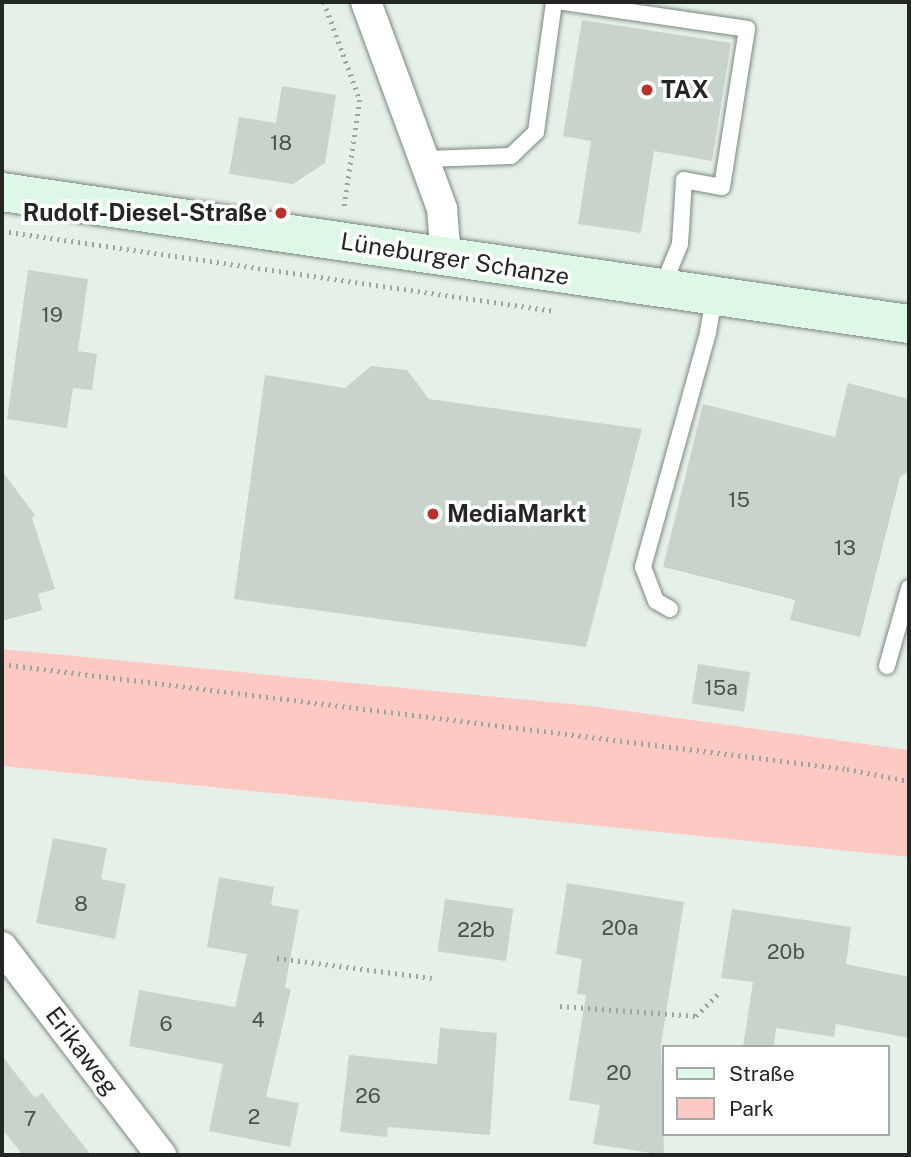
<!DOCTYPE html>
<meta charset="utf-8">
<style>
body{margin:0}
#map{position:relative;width:911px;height:1157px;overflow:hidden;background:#e5f1e8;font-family:"Public Sans",sans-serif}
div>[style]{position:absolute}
.green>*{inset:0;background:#fdc9c3}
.building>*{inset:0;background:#c8d3cb;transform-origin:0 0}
.path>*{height:4.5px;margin-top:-2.25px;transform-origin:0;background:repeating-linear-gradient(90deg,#9ca59f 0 2px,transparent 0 7px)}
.roads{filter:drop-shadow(0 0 2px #7c877f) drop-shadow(0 0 2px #7c877f)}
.lane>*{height:16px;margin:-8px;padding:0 8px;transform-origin:8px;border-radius:8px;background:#fff}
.street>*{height:30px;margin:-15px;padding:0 15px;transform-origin:15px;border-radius:15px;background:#fff}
.secondary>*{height:38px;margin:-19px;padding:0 19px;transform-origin:19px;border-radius:19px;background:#ddf8e7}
.dots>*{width:19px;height:19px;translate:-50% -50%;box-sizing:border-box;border:4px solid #fff;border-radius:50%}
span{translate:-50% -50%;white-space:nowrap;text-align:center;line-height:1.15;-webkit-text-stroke:7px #fff;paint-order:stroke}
.number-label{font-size:21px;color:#4c524e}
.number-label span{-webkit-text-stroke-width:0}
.poi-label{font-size:24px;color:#222724;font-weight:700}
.left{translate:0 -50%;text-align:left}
.right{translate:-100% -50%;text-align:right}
.street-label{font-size:24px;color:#222724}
.frame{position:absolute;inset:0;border:4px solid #222724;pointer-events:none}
.legend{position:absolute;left:662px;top:1045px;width:228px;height:91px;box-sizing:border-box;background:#fff;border:2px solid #a7a9a7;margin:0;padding:9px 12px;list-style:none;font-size:21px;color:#222724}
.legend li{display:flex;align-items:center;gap:14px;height:35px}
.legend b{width:35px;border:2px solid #a7a9a7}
</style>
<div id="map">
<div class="green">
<i style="clip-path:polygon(2px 649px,591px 706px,909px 750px,909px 857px,2px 766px)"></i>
</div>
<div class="building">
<i style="clip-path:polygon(582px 20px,731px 43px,712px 161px,654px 151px,641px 233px,578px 224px,591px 141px,563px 136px)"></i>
<i style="clip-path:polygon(282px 86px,336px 95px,325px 163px,293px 184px,229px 174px,239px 117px,276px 123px)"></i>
<i style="clip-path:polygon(28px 270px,88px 279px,78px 351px,97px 354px,92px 390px,73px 388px,67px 428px,7px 419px)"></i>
<i style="clip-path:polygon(371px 366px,407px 370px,429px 399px,642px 429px,586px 647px,234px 599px,265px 375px,345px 388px)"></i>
<i style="clip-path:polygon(848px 383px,909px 399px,909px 471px,900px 477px,860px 637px,790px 620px,795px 600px,663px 567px,703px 404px,835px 437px)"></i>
<i style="clip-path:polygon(2px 471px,35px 515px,32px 518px,55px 589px,38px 594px,42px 610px,2px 621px)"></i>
<i style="left:698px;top:664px;width:53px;height:40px;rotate:9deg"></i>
<i style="clip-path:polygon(53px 838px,107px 848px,101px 879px,126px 884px,115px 939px,36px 923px)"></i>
<i style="clip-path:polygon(219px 877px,274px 887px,271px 905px,299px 910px,285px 988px,291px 989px,266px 1097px,299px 1103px,290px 1147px,209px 1131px,223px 1064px,129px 1046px,139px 990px,235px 1007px,247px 954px,207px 947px)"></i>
<i style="clip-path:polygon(567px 883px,684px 902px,661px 1044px,664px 1155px,593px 1144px,600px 1105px,569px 1100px,586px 995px,577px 994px,582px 959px,556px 954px)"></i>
<i style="left:445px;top:899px;width:69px;height:53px;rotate:8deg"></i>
<i style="clip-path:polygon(732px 909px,851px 927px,846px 964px,909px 977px,909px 1038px,836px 1024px,834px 1037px,776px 1028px,774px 1047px,743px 1047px,753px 982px,721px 978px)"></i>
<i style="clip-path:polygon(440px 1028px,497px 1033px,490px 1135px,388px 1127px,387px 1137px,340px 1132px,349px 1055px,437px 1064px)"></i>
<i style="clip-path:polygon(2px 1056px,35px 1098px,42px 1093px,91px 1155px,23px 1155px,2px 1129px)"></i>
</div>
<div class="path">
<i style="left:324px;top:2px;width:104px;rotate:69.8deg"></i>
<i style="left:360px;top:100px;width:109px;rotate:98.4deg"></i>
<i style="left:2px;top:231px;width:559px;rotate:8.23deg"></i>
<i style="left:2px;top:664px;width:851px;rotate:7.08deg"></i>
<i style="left:847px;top:769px;width:63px;rotate:11deg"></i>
<i style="left:277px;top:958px;width:156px;rotate:7.4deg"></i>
<i style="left:560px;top:1006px;width:136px;rotate:4.2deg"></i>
<i style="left:696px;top:1016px;width:33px;rotate:-45deg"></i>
</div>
<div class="roads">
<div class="lane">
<i style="left:563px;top:2px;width:186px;rotate:8.3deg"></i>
<i style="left:747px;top:29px;width:160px;rotate:99deg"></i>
<i style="left:722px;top:187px;width:39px;rotate:-170deg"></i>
<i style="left:684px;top:180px;width:64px;rotate:93.6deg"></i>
<i style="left:680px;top:244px;width:48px;rotate:112.2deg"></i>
<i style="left:426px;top:159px;width:85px;rotate:-2deg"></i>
<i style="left:511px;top:156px;width:35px;rotate:-44deg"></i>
<i style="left:536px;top:132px;width:131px;rotate:-82.1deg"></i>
<i style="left:670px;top:609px;width:16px;rotate:-150deg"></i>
<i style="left:656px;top:601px;width:36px;rotate:-111deg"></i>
<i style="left:643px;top:567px;width:244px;rotate:-74.5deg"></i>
<i style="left:708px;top:332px;width:35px;rotate:-80deg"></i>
<i style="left:887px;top:666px;width:81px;rotate:-74.2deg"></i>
</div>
<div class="street">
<i style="left:366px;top:2px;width:221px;rotate:69.8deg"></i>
<i style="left:442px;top:209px;width:50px;rotate:85.4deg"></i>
<i style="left:2px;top:947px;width:262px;rotate:52.6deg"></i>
</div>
<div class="secondary">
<i style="left:2px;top:192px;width:917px;rotate:8.28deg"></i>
</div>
</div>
<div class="dots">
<i style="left:647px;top:90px;background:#bd2f2b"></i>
<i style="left:281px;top:213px;background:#bd2f2b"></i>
<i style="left:433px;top:514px;background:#bd2f2b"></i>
</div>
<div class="number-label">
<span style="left:281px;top:143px">18</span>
<span style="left:52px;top:315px">19</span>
<span style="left:739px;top:500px">15</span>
<span style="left:845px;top:548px">13</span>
<span style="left:721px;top:688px">15a</span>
<span style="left:81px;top:904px">8</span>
<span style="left:620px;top:928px">20a</span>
<span style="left:476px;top:930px">22b</span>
<span style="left:786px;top:952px">20b</span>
<span style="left:258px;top:1020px">4</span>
<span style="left:166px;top:1024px">6</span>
<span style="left:619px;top:1073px">20</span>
<span style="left:368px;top:1096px">26</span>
<span style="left:254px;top:1117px">2</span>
<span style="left:30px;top:1119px">7</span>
</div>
<div class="poi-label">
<span class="left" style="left:661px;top:90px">TAX</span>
<span class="right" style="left:267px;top:213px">Rudolf-Diesel-Straße</span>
<span class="left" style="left:447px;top:514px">MediaMarkt</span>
</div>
<div class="street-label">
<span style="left:455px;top:259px;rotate:9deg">Lüneburger Schanze</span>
<span style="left:82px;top:1051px;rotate:53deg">Erikaweg</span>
</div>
<div class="frame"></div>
<ul class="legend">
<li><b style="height:9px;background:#ddf8e7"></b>Straße</li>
<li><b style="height:19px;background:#fdc9c3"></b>Park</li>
</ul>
</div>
